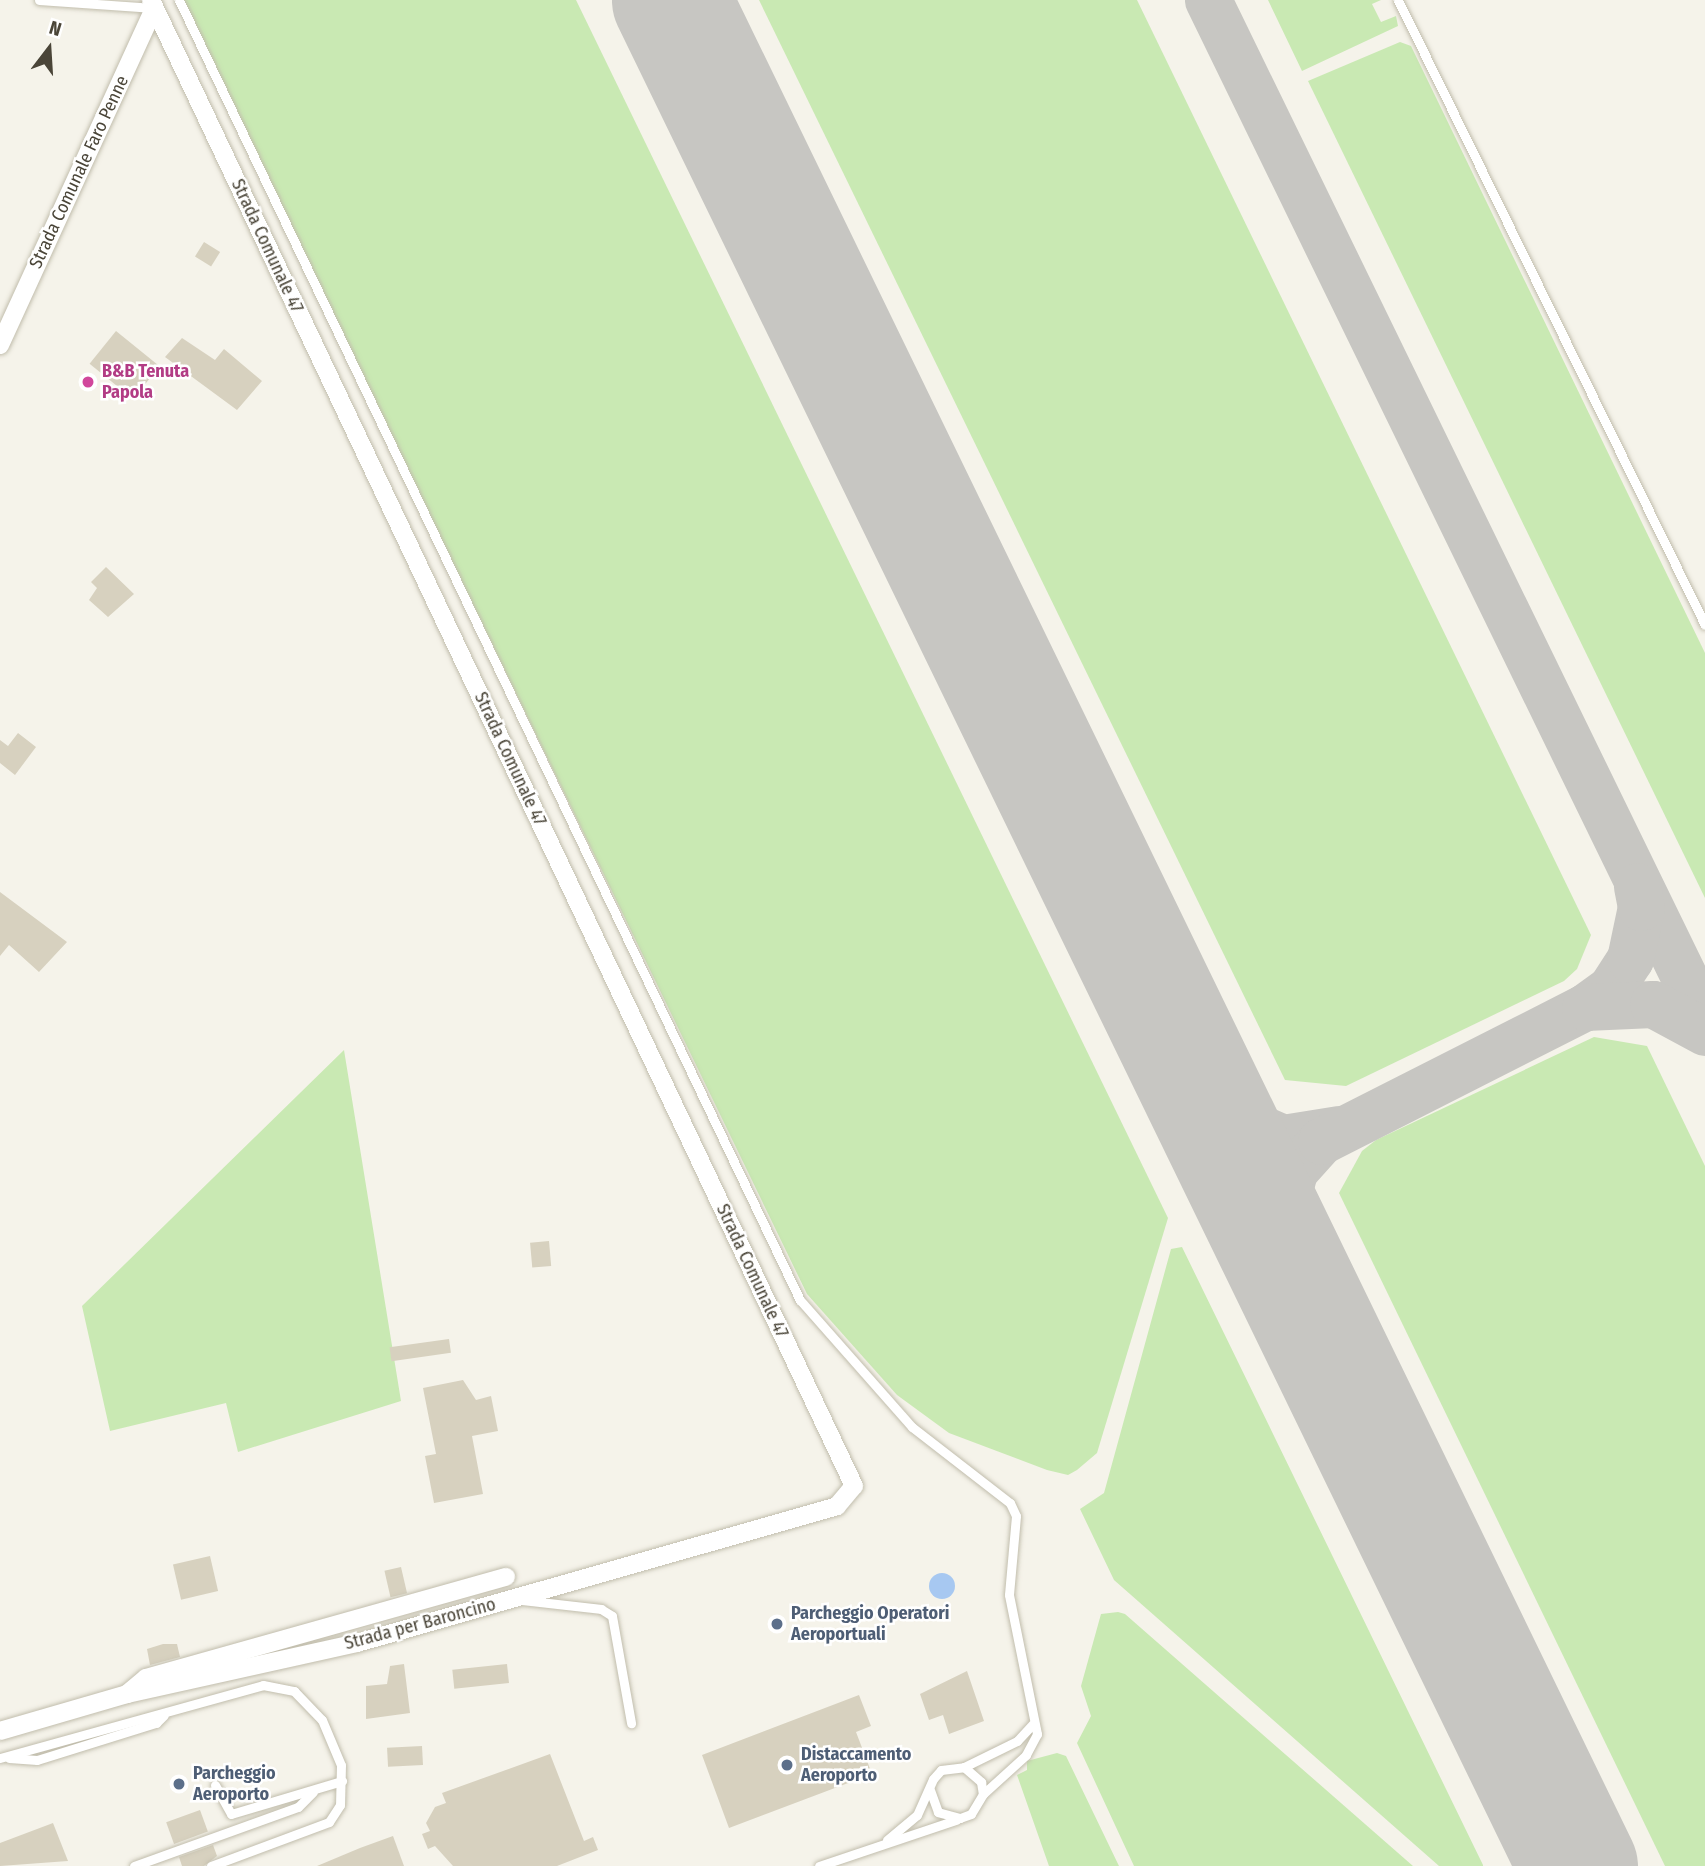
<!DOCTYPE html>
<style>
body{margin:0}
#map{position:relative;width:1705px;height:1866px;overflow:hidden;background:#f5f3ea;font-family:"Fira Sans Condensed",sans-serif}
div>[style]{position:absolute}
.green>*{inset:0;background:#c9e9b3}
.water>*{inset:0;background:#a7c8f1}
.round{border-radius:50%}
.taxiway>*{height:47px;margin:-23.5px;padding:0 23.5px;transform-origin:23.5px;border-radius:23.5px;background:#c7c6c2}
.runway>*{height:119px;margin:-59.5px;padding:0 59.5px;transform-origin:59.5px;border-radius:59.5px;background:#c7c6c2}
.building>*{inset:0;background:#d7d1bf;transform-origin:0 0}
.roads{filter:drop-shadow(0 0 2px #c1bdac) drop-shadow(0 0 2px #c1bdac)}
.service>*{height:9px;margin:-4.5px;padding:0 4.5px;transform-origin:4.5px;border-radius:4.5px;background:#fff}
.minor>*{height:18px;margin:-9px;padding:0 9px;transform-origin:9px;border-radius:9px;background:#fff}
.dots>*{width:19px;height:19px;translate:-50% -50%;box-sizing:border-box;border:4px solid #fff;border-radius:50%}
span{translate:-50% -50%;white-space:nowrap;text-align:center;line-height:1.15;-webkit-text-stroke:5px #fff;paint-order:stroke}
.street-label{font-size:18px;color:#4a4538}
.hotel-label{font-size:18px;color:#b23c85;font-weight:700}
.left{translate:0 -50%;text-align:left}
.service-label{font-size:18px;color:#4e5e75;font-weight:700}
.north{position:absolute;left:14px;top:14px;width:70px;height:70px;-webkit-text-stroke:5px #fff;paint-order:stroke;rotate:17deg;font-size:19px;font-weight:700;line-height:28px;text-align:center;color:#4a4538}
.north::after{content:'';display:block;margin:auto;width:24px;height:32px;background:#4a4538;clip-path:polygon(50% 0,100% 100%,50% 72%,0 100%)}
</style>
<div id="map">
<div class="green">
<i style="clip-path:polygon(180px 0,576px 0,1168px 1218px,1097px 1453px,1077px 1470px,1068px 1475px,1047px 1470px,949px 1433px,897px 1395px,807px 1294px)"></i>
<i style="clip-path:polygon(759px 0,1137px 0,1591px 935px,1577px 969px,1564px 981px,1346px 1086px,1285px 1080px)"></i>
<i style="clip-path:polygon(1268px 0,1381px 0,1372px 4px,1381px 22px,1396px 16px,1398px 26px,1302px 71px)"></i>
<i style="clip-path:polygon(1400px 42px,1411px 46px,1705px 653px,1705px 898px,1308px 81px)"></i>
<i style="clip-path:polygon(1594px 1037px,1647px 1046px,1705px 1166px,1705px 1866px,1665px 1866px,1339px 1193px,1362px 1151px,1376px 1140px)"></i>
<i style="clip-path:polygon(344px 1050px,401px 1401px,238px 1452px,226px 1403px,110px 1431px,82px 1306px)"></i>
<i style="clip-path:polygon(1182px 1247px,1483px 1865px,1483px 1866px,1439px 1866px,1114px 1580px,1080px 1509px,1104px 1493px,1171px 1249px)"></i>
<i style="clip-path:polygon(1118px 1612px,1125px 1614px,1413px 1866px,1134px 1866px,1077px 1743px,1091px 1716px,1081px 1686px,1101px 1614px)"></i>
<i style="clip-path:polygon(1057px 1753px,1066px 1756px,1119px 1866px,1049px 1866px,1017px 1775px,1027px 1770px,1027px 1761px)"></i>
</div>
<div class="water">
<i class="round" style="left:929px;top:1573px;width:26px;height:26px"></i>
</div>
<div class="taxiway">
<i style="left:1208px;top:0;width:1135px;rotate:64.02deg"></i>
<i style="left:1594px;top:1005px;width:9px;rotate:167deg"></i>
<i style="left:1585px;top:1007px;width:32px;rotate:-36deg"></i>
<i style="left:1611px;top:988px;width:35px;rotate:-57deg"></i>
<i style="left:1630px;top:959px;width:53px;rotate:-78.1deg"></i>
<i style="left:1641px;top:907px;width:21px;rotate:-101deg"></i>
<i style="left:1178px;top:1043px;width:104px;rotate:49.3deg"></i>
<i style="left:1246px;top:1122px;width:40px;rotate:23.4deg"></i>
<i style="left:1283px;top:1138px;width:57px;rotate:-9.1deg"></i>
<i style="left:1303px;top:1298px;width:51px;rotate:-105.9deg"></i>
<i style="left:1289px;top:1249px;width:51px;rotate:-92.2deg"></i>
<i style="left:1287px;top:1198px;width:28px;rotate:-75deg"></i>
<i style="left:1294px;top:1171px;width:40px;rotate:-48deg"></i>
<i style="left:1321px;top:1141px;width:296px;rotate:-26.9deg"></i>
<i style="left:1585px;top:1007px;width:68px;rotate:-2.5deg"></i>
<i style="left:1653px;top:1004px;width:59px;rotate:28.3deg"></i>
</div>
<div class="runway">
<i style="left:671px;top:0;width:2075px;rotate:64.08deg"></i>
</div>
<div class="building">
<i style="left:204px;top:242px;width:19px;height:17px;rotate:32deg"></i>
<i style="left:116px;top:331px;width:56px;height:42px;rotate:39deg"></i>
<i style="clip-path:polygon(182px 338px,215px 360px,224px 349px,262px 381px,237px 410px,165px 357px)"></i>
<i style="clip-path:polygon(106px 567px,134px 594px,108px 617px,89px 600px,97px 588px,91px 582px)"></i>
<i style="clip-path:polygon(18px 733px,36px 747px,15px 775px,0 763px,0 740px,8px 746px)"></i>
<i style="clip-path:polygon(0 892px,67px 942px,39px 972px,9px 945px,0 956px)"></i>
<i style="left:549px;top:1241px;width:25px;height:19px;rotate:85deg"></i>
<i style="left:449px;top:1339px;width:14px;height:60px;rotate:82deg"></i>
<i style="clip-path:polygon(463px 1380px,476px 1400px,491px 1396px,498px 1431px,472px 1436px,483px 1494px,434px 1503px,425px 1456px,436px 1454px,423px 1388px)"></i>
<i style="left:210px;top:1556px;width:36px;height:38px;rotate:77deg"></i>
<i style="left:401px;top:1567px;width:27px;height:17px;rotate:77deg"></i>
<i style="clip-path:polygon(163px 1644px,177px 1644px,180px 1657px,150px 1665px,147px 1649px)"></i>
<i style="clip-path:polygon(404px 1664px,410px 1713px,366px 1719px,366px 1686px,387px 1684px,390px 1666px)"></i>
<i style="left:507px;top:1664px;width:19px;height:55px;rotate:84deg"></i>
<i style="clip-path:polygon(967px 1671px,984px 1721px,949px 1734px,943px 1715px,929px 1720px,920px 1694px)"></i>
<i style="clip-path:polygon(859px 1695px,871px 1726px,856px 1732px,872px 1774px,729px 1828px,702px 1755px)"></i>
<i style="left:422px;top:1746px;width:19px;height:35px;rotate:87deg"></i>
<i style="clip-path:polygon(550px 1754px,584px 1841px,593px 1837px,598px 1850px,557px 1866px,453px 1866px,435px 1846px,428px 1849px,422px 1834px,430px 1831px,426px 1823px,435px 1807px,446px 1803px,442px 1793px)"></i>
<i style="left:200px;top:1810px;width:23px;height:36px;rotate:70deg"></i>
<i style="clip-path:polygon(53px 1823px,68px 1861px,0 1866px,0 1843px)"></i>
<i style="clip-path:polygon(393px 1836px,404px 1866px,317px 1866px,360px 1848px)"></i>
<i style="clip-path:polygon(213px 1845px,217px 1856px,204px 1866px,182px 1866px,179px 1857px)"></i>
</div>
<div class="roads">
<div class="service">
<i style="left:39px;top:0;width:115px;rotate:4deg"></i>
<i style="left:179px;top:0;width:1441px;rotate:64.47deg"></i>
<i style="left:800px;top:1300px;width:169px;rotate:48.6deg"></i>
<i style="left:912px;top:1427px;width:124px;rotate:37.8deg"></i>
<i style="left:1010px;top:1503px;width:14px;rotate:65deg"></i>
<i style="left:1016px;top:1516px;width:79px;rotate:95.1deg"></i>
<i style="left:1009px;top:1595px;width:142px;rotate:78.6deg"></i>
<i style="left:1037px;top:1734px;width:24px;rotate:118deg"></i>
<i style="left:1026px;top:1755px;width:58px;rotate:137.8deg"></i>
<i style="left:1398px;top:0;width:696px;rotate:63.84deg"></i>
<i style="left:522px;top:1600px;width:80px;rotate:6.5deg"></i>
<i style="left:601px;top:1609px;width:13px;rotate:32deg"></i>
<i style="left:612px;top:1616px;width:109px;rotate:79.9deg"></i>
<i style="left:0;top:1758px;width:273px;rotate:-15.5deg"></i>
<i style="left:263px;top:1685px;width:32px;rotate:11deg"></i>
<i style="left:294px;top:1691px;width:40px;rotate:46deg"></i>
<i style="left:322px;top:1720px;width:49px;rotate:67.1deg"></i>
<i style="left:341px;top:1765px;width:40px;rotate:91.4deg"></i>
<i style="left:340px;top:1805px;width:20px;rotate:123deg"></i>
<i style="left:329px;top:1822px;width:126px;rotate:159.6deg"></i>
<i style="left:9px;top:1758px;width:28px;rotate:4deg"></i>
<i style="left:37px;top:1760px;width:125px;rotate:-17.3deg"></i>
<i style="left:156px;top:1723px;width:11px;rotate:-45deg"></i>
<i style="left:964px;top:1767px;width:59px;rotate:-26.1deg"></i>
<i style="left:1017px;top:1741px;width:23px;rotate:-47deg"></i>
<i style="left:215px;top:1785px;width:33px;rotate:61deg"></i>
<i style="left:231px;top:1814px;width:116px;rotate:-16.6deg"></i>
<i style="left:887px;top:1840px;width:39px;rotate:-40deg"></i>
<i style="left:917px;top:1815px;width:39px;rotate:-66deg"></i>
<i style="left:933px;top:1779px;width:12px;rotate:-48deg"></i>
<i style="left:941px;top:1770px;width:23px;rotate:-7deg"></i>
<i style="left:964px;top:1767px;width:23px;rotate:41deg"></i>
<i style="left:981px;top:1782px;width:12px;rotate:81deg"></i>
<i style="left:983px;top:1794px;width:23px;rotate:121deg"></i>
<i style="left:971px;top:1814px;width:12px;rotate:160deg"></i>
<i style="left:960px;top:1818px;width:23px;rotate:-165deg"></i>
<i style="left:938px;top:1812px;width:23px;rotate:-110deg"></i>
<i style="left:134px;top:1866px;width:174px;rotate:-19.8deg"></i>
<i style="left:298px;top:1807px;width:21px;rotate:-45deg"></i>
<i style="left:819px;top:1866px;width:145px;rotate:-18.6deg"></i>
</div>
<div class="minor">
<i style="left:0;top:345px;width:371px;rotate:-65.4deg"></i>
<i style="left:127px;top:1694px;width:25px;rotate:-40deg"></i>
<i style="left:146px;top:1678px;width:374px;rotate:-15.7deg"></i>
<i style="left:0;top:1731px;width:132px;rotate:-16.2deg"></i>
<i style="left:127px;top:1694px;width:236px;rotate:-12.5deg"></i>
<i style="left:357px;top:1643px;width:499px;rotate:-15.9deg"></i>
<i style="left:837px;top:1506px;width:26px;rotate:-50deg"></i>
<i style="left:854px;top:1486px;width:1644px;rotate:-115.32deg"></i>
</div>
</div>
<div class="dots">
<i style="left:88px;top:382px;background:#d1479c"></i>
<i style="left:777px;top:1624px;background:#5c6f8a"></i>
<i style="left:787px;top:1765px;background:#5c6f8a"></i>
<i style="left:179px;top:1784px;background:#5c6f8a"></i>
</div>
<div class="street-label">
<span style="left:79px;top:172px;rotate:-65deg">Strada Comunale Faro Penne</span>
<span style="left:267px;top:246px;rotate:65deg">Strada Comunale 47</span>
<span style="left:510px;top:759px;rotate:65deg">Strada Comunale 47</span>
<span style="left:752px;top:1271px;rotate:65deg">Strada Comunale 47</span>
<span style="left:420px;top:1624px;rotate:-15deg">Strada per Baroncino</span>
</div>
<div class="hotel-label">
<span class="left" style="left:102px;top:382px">B&amp;B Tenuta<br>Papola</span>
</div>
<div class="service-label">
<span class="left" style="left:791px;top:1624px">Parcheggio Operatori<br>Aeroportuali</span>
<span class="left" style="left:801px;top:1765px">Distaccamento<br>Aeroporto</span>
<span class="left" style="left:193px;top:1784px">Parcheggio<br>Aeroporto</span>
</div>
<div class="north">N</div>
</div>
